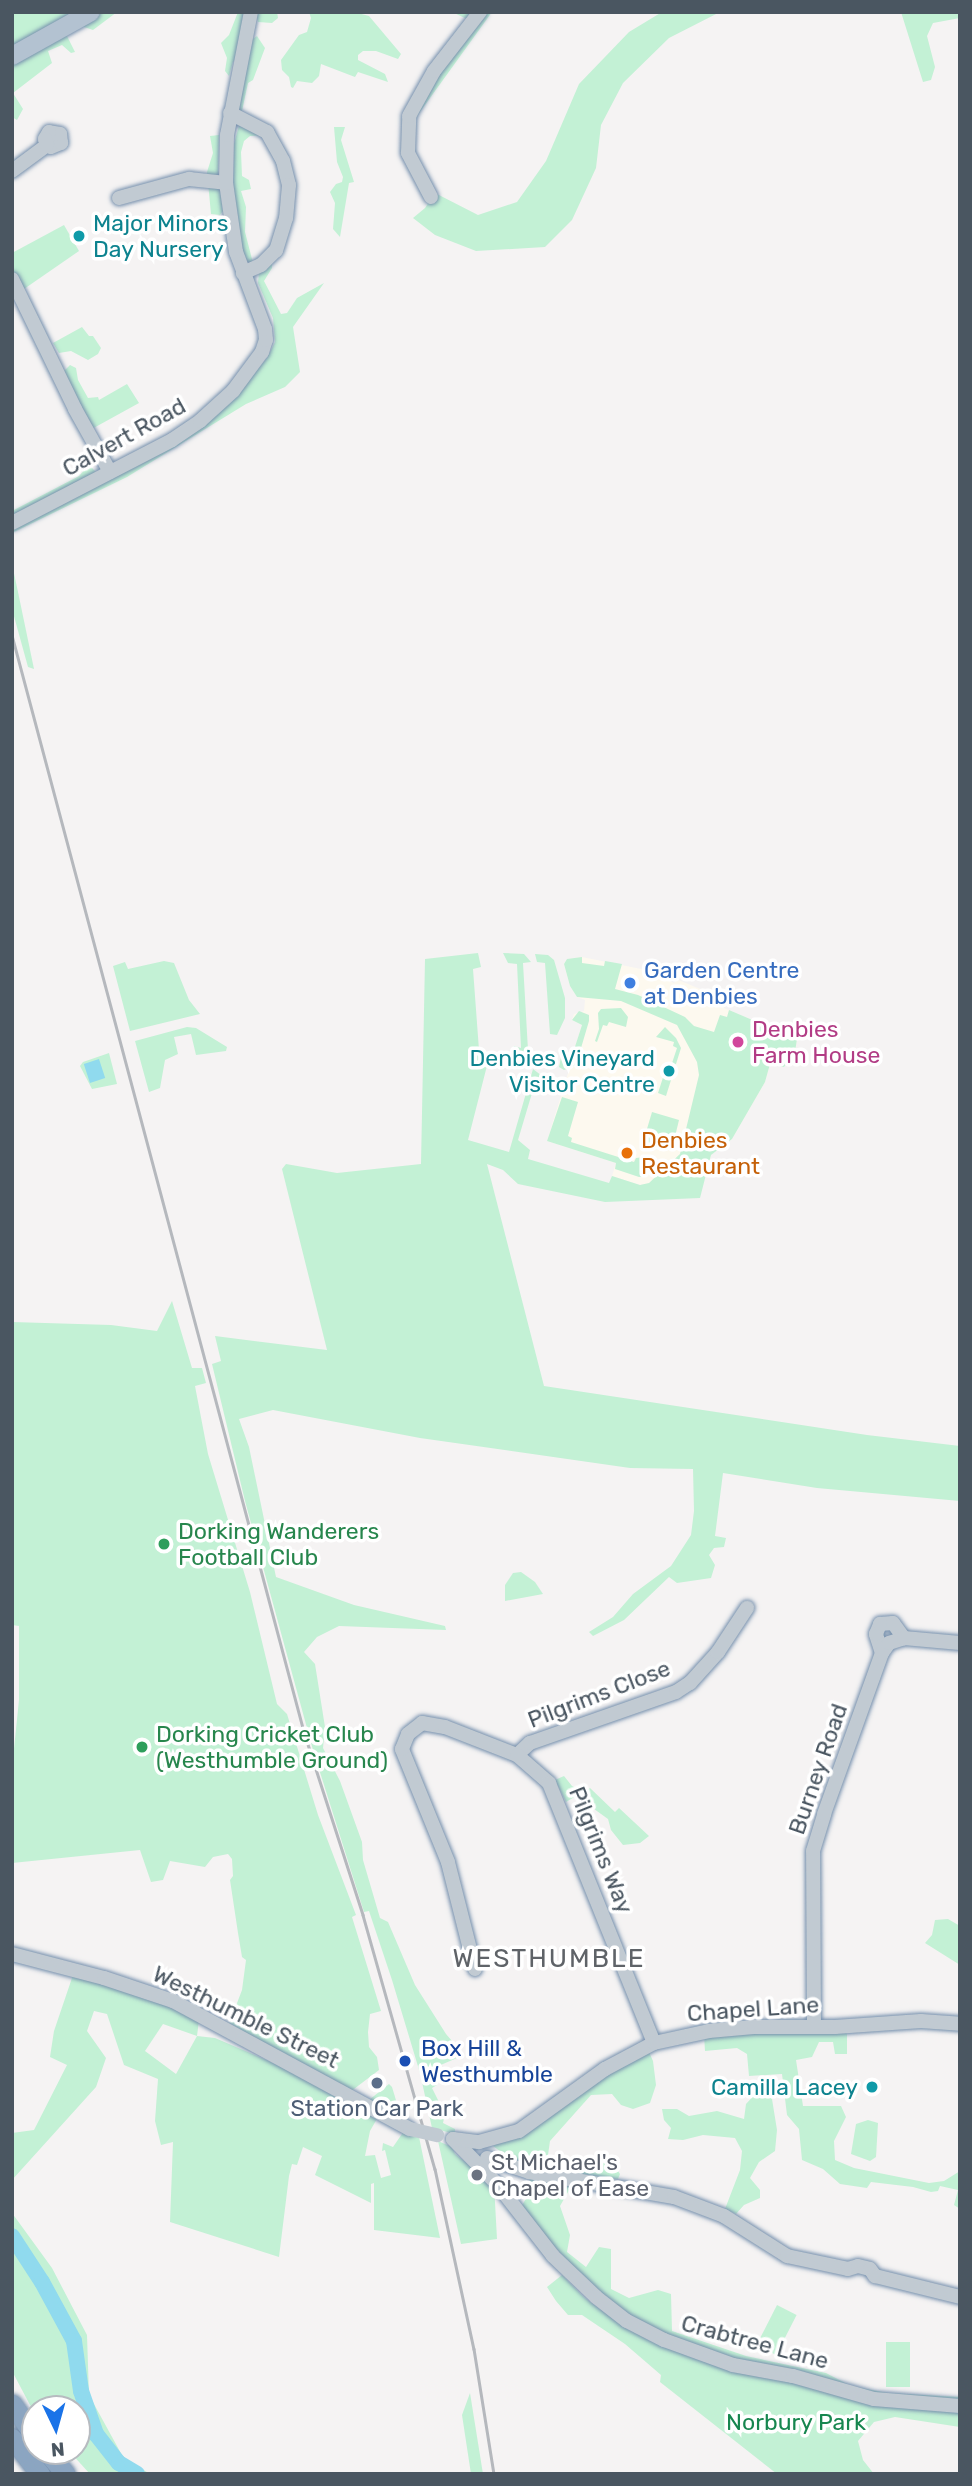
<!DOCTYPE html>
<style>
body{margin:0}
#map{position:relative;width:972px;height:2486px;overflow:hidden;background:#f5f3f3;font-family:Rubik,sans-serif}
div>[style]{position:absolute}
.commercial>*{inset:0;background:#fdf9ef}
.green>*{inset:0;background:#c3f1d5;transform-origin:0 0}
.water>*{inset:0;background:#90daee;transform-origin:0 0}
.river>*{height:16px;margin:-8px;padding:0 8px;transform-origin:8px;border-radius:8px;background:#90daee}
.roads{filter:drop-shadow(0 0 2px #7690ad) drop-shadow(0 0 2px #7690ad)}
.minor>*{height:14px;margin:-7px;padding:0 7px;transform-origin:7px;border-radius:7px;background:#c1cad2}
.major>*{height:18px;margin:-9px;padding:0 9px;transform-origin:9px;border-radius:9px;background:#b3c2d1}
.highway>*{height:19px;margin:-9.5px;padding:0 9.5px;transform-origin:9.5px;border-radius:9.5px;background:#8ba5c1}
.rail>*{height:2.5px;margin:-1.25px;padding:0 1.25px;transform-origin:1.25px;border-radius:1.25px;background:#b5b8bd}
.minor-bridge>*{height:14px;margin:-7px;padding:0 7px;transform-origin:7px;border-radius:7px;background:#c1cad2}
.dots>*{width:19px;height:19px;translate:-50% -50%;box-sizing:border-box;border:4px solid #fff;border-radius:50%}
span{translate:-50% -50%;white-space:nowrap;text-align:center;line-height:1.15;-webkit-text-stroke:7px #fff;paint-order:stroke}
.culture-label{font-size:23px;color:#0d838f}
.left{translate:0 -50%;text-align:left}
.right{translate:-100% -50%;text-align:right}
.street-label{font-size:23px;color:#4a5661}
.shop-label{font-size:23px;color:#366cbe}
.hotel-label{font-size:23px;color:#b23c85}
.food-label{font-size:23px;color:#c56008}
.leisure-label{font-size:23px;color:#27864d}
.transit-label{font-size:23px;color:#164399}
.service-label{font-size:23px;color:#4e5e75}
.worship-label{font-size:23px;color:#5b616d}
.park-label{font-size:23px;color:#17864f}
.quarter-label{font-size:26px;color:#5f6368;letter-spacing:2px}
.frame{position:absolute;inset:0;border:14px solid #4a5661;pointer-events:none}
.north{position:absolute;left:21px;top:2395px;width:70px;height:70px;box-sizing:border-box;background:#fff;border:2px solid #b7bbc0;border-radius:50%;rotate:175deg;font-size:19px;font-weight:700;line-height:28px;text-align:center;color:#4a5661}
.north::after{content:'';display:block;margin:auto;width:24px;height:32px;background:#1a73e8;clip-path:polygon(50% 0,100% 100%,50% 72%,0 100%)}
</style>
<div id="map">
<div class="commercial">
<i style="clip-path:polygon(582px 957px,646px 970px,674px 983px,676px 979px,705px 991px,704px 995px,725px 1004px,724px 1008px,797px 1039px,795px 1052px,784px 1067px,770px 1064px,765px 1082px,732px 1139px,711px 1155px,707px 1176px,640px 1185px,612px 1176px,616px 1163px,547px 1141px,569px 1070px,559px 1067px,559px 1063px,561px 1057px,571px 1059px,582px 1025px,572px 1020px,574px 1014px,584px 1011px,585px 1000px,577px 997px,570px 986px,564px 964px,567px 959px)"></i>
</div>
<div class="green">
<i style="clip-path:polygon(12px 12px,74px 12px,12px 52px)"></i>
<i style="clip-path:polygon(99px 12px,117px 12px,93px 30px,84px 27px,83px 25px)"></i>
<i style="clip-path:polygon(238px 12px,248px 12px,239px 57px,233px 62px,229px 76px,225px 71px,227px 58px,221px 43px,229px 35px)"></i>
<i style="clip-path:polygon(255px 12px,277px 12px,278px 18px,272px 23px,258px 22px)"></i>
<i style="clip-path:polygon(309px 12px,354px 12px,369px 16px,401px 54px,398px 59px,376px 51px,363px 51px,358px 55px,358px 60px,385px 74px,388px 82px,358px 72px,355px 77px,321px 64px,319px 76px,312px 83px,297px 81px,293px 88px,291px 87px,289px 77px,282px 70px,281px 60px,299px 35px,307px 32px,311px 18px)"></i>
<i style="clip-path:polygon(452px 12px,492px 12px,417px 116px,415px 115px,467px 19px)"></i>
<i style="clip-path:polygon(662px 12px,720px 12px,669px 38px,623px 83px,601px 125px,596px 168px,572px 220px,545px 247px,476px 251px,435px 235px,413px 218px,425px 208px,435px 193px,478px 215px,517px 202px,546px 161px,579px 84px,629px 32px)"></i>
<i style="clip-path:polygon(901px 12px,960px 12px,960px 18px,933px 23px,927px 36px,935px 67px,931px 80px,923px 82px)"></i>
<i style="clip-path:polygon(65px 32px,75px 52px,71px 53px,62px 45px,48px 51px,52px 63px,13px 93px,23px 109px,17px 120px,12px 117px,12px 62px)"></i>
<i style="clip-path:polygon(257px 36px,265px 48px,253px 80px,248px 83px,242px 111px,238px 109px,250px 41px)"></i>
<i style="clip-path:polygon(240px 122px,266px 135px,250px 136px,244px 141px,241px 152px,242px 176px,249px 180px,251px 189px,241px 191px,246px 207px,245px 232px,253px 263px,245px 261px,233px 202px,234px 144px)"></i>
<i style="clip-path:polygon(334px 127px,345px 127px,341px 140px,354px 182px,349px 183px,340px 237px,333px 229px,335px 203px,330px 192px,336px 184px,342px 182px,343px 177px,337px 162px)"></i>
<i style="clip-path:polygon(219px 135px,218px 177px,223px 211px,220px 215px,211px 214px,207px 172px,213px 153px,210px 136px)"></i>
<i style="clip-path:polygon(64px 225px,79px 251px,24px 289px,12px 270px,12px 253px)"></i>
<i style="clip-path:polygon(272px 263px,272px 268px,264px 281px,281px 314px,287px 313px,297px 298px,324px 283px,293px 327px,300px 372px,285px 387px,246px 404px,127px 477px,12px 533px,12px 511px,79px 476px,89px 465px,103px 479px,236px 395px,267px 358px,275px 342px,273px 318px,258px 283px,259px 272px)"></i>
<i style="clip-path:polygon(82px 327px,89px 336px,93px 336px,101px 348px,98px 354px,88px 360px,71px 351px,59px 353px,53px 343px)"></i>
<i style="clip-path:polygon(70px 365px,76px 368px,78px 380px,88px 398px,98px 397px,99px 400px,127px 384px,139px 403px,90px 430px,63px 372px)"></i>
<i style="clip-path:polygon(12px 564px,18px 592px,34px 669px,28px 667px,12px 609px)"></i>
<i style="clip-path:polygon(478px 953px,481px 967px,473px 969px,479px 1050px,490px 1054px,468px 1140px,509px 1152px,533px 1069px,546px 1079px,544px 1085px,535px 1083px,518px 1140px,530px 1150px,528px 1159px,609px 1183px,612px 1176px,640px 1185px,649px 1183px,680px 1154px,699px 1075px,697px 1062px,677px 1025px,621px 1001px,577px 997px,570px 986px,564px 964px,567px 959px,582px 957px,582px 963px,604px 966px,605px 961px,622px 964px,615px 989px,638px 995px,685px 1017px,694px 1026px,714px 1032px,720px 1015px,727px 1017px,729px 1010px,797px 1039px,795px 1052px,784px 1067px,770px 1064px,765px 1082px,732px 1139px,711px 1155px,700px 1198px,605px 1202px,518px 1184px,503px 1170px,487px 1164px,544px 1386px,867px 1435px,960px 1446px,960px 1501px,817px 1488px,723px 1473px,715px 1536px,726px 1538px,724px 1547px,714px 1548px,709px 1555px,715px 1565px,711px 1578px,677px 1583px,669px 1577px,624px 1620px,593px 1636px,589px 1632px,613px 1617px,633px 1594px,671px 1566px,691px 1535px,694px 1511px,693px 1469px,630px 1468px,420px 1438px,273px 1410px,239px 1419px,249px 1447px,276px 1577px,354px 1605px,445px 1626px,446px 1630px,339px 1626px,317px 1637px,304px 1652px,315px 1664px,325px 1727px,323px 1748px,340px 1781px,362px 1842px,363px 1860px,380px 1918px,388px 1922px,415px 1985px,446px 2034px,464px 2055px,436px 2067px,437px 2085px,432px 2088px,445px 2114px,443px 2123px,455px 2129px,455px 2134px,432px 2128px,420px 2073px,392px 1980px,369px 1911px,364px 1912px,313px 1750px,245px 1501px,212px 1364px,221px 1361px,215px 1336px,327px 1350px,282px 1169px,286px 1164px,337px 1173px,421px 1164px,425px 959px)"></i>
<i style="clip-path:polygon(503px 953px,524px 954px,531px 962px,523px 963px,528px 1050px,534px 1053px,532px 1060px,512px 1054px,514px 1046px,521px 1048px,517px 964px,508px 963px)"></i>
<i style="clip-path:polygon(535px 954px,548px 955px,554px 960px,565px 998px,565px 1018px,557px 1035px,550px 1034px,545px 963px,537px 962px)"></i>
<i style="clip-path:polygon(164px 961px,174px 963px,189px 1000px,200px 1014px,130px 1031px,113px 966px,125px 962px,128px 969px)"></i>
<i style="clip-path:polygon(621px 1008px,628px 1017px,626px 1027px,609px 1022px,607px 1026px,603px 1025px,597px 1042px,595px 1041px,599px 1029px,598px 1013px,601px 1009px)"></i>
<i style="clip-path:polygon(579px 1011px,589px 1015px,589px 1021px,576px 1065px,564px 1070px,559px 1067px,561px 1057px,571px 1059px,582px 1025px,572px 1020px)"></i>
<i style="clip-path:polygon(187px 1027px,196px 1028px,227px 1047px,226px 1051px,196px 1055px,191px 1034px,174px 1037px,178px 1054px,165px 1060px,160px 1088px,149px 1092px,135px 1041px)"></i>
<i style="clip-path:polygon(665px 1027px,676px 1038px,681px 1048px,666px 1096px,658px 1093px,667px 1065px,671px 1066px,677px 1048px,673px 1046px,674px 1042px,656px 1037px)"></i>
<i style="clip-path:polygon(109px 1053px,117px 1084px,92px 1089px,80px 1066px,83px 1062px)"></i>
<i style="clip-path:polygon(562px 1097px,578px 1102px,568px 1136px,572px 1138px,571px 1142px,634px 1162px,636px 1158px,644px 1157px,655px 1162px,656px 1166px,646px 1176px,639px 1177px,615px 1169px,616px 1163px,547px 1141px)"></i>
<i style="clip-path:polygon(652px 1112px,679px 1120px,672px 1149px,648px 1144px,644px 1139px)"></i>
<i style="clip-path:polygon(172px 1301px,192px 1368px,202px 1368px,206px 1383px,195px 1386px,208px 1454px,250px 1592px,277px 1704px,287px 1714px,318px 1815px,356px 1915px,352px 1917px,381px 2011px,370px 2014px,368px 2032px,369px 2047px,377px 2057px,379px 2070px,350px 2092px,229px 2024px,242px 1990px,246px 1960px,242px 1957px,238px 1933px,230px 1880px,233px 1876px,232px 1859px,228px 1854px,213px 1857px,205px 1867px,170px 1861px,163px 1880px,151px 1882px,140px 1850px,12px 1863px,12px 1768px,19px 1700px,19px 1626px,12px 1625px,12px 1322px,111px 1325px,157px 1331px)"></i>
<i style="clip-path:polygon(521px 1572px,535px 1582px,543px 1594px,505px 1601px,505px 1585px,513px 1573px)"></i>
<i style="clip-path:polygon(564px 1776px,572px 1786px,585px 1791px,590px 1788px,615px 1812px,619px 1808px,649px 1836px,640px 1843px,623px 1845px,611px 1830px,608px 1819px,576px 1796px,566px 1802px,555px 1780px)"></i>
<i style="clip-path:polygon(948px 1919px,960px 1926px,960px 1965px,925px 1943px,932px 1935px,935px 1920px)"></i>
<i style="clip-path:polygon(evenodd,73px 1975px,159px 2003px,199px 2020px,197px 2036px,215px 2038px,283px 2067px,378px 2117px,370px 2131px,365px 2156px,375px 2155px,381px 2178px,391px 2175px,385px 2150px,382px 2151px,383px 2143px,393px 2147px,404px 2131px,419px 2137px,440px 2238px,374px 2230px,374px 2183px,371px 2184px,371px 2203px,315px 2175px,322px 2156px,303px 2147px,297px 2165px,292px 2164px,289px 2176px,279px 2257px,170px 2222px,173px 2142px,161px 2145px,155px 2121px,158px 2079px,124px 2065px,107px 2014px,94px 2011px,87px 2031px,106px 2058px,96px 2087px,12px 2180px,12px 2133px,34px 2130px,67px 2065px,50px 2057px,54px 2031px,73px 1975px,163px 2024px,197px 2036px,176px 2074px,145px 2051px,163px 2024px)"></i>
<i style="clip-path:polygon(847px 2031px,847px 2054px,835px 2054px,833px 2042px,819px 2042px,812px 2057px,796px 2060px,803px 2106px,841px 2106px,846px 2117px,834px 2141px,835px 2160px,854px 2168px,929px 2183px,944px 2181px,960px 2171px,960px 2209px,954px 2205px,958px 2190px,940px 2186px,938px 2191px,931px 2192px,913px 2187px,871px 2182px,867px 2188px,840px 2184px,823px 2169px,802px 2160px,799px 2129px,787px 2115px,782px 2074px,749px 2076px,747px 2054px,737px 2048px,705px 2051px,704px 2035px)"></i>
<i style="clip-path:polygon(648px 2050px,653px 2061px,656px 2085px,650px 2103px,633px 2109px,621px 2105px,612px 2094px,591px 2095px,550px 2141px,548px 2155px,558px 2159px,613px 2164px,620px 2174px,618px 2179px,567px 2174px,532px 2167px,512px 2160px,493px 2146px,606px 2072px)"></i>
<i style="clip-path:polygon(389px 2084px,392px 2087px,402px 2120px,369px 2100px)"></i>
<i style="clip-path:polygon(758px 2091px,772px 2099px,777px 2130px,775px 2151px,759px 2162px,750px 2178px,760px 2190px,760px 2198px,744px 2205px,736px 2214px,725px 2209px,740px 2170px,742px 2151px,735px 2138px,703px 2135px,683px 2140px,668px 2139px,671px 2128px,664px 2120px,662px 2109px,677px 2109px,689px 2116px,717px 2111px,744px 2119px,746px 2104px)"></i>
<i style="clip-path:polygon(868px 2120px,878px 2123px,876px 2157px,870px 2161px,851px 2154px,856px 2124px)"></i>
<i style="clip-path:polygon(438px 2141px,452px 2147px,455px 2154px,494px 2184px,497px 2239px,461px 2244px)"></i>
<i style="clip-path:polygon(529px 2178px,572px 2185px,560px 2206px,570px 2235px,567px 2252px,586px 2267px,599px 2247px,611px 2249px,611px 2289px,629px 2298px,658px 2290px,671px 2294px,672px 2331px,746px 2356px,826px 2373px,851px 2386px,888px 2393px,960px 2397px,960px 2427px,895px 2417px,874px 2422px,858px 2441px,863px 2460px,874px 2474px,777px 2474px,660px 2382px,661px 2375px,625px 2344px,582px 2315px,568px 2315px,556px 2301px,547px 2287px,562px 2275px,585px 2298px,624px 2327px,624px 2317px,597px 2293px,520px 2209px,532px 2188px)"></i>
<i style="clip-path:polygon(12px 2213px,52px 2268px,87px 2335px,89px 2395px,123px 2457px,150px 2474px,90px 2474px,69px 2451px,77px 2451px,77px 2409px,35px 2411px,30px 2405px,12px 2371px)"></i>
<i style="left:777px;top:2305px;width:22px;height:45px;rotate:27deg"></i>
<i style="left:886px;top:2342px;width:24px;height:45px"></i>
<i style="clip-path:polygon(470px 2393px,483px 2474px,471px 2474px,462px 2415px)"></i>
</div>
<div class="water">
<i style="left:99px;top:1059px;width:20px;height:16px;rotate:72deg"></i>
</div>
<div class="river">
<i style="left:12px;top:2236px;width:55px;rotate:56.9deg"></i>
<i style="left:42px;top:2282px;width:67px;rotate:61.5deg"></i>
<i style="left:74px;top:2341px;width:50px;rotate:82deg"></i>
<i style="left:81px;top:2391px;width:46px;rotate:70.8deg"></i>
<i style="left:96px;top:2434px;width:37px;rotate:52deg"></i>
<i style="left:119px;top:2463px;width:21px;rotate:31deg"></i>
</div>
<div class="roads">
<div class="minor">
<i style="left:230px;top:113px;width:42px;rotate:27.2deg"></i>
<i style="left:267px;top:132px;width:33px;rotate:61deg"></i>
<i style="left:283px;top:161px;width:25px;rotate:76deg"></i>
<i style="left:289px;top:185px;width:33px;rotate:95deg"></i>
<i style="left:286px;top:218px;width:34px;rotate:107deg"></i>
<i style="left:276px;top:250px;width:21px;rotate:135deg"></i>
<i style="left:261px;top:265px;width:20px;rotate:156deg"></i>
<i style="left:12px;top:171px;width:44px;rotate:-36.6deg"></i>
<i style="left:47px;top:145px;width:4px;rotate:27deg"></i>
<i style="left:51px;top:147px;width:11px;rotate:-22deg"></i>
<i style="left:61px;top:143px;width:9px;rotate:-96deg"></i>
<i style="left:60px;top:134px;width:11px;rotate:-170deg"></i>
<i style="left:49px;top:132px;width:8px;rotate:120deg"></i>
<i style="left:45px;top:139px;width:6px;rotate:72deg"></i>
<i style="left:431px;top:197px;width:50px;rotate:-117.6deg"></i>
<i style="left:408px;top:153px;width:37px;rotate:-88deg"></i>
<i style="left:409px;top:116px;width:51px;rotate:-60.9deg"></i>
<i style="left:434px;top:71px;width:75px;rotate:-52.1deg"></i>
<i style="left:119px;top:198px;width:73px;rotate:-15.2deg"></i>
<i style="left:189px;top:179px;width:37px;rotate:6deg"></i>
<i style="left:12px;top:279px;width:144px;rotate:64.1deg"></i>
<i style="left:75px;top:409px;width:72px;rotate:60.9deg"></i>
<i style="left:12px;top:523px;width:180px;rotate:-27.4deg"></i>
<i style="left:172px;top:440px;width:34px;rotate:-34deg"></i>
<i style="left:200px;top:421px;width:45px;rotate:-42.3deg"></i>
<i style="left:233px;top:391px;width:49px;rotate:-53.4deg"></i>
<i style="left:262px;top:352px;width:13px;rotate:-72deg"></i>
<i style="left:266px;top:340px;width:11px;rotate:-95deg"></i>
<i style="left:265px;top:329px;width:82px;rotate:-110.6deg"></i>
<i style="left:236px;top:252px;width:70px;rotate:-98.2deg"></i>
<i style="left:226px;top:183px;width:48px;rotate:-88.8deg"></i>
<i style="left:227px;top:135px;width:125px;rotate:-79deg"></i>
<i style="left:882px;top:1653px;width:20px;rotate:-108deg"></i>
<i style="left:876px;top:1634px;width:11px;rotate:-68deg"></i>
<i style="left:880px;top:1624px;width:13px;rotate:-4deg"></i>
<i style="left:893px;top:1623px;width:19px;rotate:54deg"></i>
<i style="left:517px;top:1755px;width:18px;rotate:-43deg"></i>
<i style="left:530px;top:1743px;width:155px;rotate:-19.3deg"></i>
<i style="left:676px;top:1692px;width:17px;rotate:-33deg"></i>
<i style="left:690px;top:1683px;width:42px;rotate:-47.9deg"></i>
<i style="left:718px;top:1652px;width:53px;rotate:-56.6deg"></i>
<i style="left:12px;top:1954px;width:95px;rotate:14.6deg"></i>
<i style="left:104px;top:1978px;width:73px;rotate:18.4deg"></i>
<i style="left:173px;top:2001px;width:269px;rotate:28.4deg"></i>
<i style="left:475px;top:1969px;width:110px;rotate:-104.2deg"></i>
<i style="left:448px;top:1862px;width:122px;rotate:-112.2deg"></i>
<i style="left:402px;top:1749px;width:16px;rotate:-68deg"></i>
<i style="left:408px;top:1734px;width:18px;rotate:-38deg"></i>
<i style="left:422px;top:1723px;width:23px;rotate:10deg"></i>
<i style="left:445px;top:1727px;width:77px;rotate:21.3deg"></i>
<i style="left:517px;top:1755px;width:43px;rotate:41.2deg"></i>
<i style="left:549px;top:1783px;width:280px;rotate:68deg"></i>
<i style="left:814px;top:2027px;width:176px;rotate:-90.3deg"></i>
<i style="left:813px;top:1851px;width:39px;rotate:-73deg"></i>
<i style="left:824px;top:1814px;width:171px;rotate:-70.2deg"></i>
<i style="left:882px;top:1653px;width:12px;rotate:-55deg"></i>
<i style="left:889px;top:1643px;width:16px;rotate:-18deg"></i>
<i style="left:904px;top:1638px;width:56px;rotate:5.1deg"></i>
<i style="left:453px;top:2139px;width:63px;rotate:45.6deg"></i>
<i style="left:497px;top:2184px;width:91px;rotate:52.1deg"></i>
<i style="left:553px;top:2256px;width:59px;rotate:43.6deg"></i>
<i style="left:596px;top:2297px;width:39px;rotate:38deg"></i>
<i style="left:627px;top:2321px;width:42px;rotate:27.2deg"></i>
<i style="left:664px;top:2340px;width:73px;rotate:19.9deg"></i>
<i style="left:733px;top:2365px;width:61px;rotate:10.4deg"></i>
<i style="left:793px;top:2376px;width:84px;rotate:15.9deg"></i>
<i style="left:874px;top:2399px;width:86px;rotate:4.7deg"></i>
<i style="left:453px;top:2139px;width:26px;rotate:7deg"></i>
<i style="left:479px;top:2142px;width:41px;rotate:-15.4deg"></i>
<i style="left:519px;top:2131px;width:106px;rotate:-35.8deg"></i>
<i style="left:605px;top:2069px;width:55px;rotate:-28deg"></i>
<i style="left:654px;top:2043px;width:56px;rotate:-12.3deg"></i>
<i style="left:709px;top:2031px;width:45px;rotate:-5.1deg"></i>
<i style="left:754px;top:2027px;width:81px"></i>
<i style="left:835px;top:2027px;width:86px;rotate:-4deg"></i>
<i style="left:921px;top:2021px;width:39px;rotate:4deg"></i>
<i style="left:487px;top:2158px;width:44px;rotate:18.4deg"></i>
<i style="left:529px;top:2172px;width:147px;rotate:9.8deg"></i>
<i style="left:674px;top:2197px;width:53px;rotate:20.8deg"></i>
<i style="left:724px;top:2216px;width:75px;rotate:32.4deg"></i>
<i style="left:787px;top:2256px;width:62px;rotate:12deg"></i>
<i style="left:848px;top:2269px;width:10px;rotate:-17deg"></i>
<i style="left:858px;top:2266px;width:12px;rotate:14deg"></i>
<i style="left:870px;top:2269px;width:9px;rotate:54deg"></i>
<i style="left:875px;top:2276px;width:88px;rotate:13.9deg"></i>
</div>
<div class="major">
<i style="left:12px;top:56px;width:90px;rotate:-29.1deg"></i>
</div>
<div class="highway">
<i style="left:12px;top:2404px;width:40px;rotate:55.1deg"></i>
<i style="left:12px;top:2438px;width:46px;rotate:52.1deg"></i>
<i style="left:46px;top:2451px;width:30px;rotate:50deg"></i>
</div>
</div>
<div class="rail">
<i style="left:12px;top:635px;width:1135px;rotate:75.09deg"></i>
<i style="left:304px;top:1732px;width:192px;rotate:72.1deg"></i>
<i style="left:363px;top:1915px;width:264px;rotate:74.2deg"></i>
<i style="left:435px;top:2169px;width:184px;rotate:77.8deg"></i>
<i style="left:474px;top:2349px;width:127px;rotate:80.9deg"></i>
</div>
<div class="minor-bridge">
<i style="left:410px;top:2129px;width:28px;rotate:13deg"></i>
</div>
<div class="dots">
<i style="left:79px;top:236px;background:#0f9aa8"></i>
<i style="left:630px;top:983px;background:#3f7fe0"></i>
<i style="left:738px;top:1042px;background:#d1479c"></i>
<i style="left:669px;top:1071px;background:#0f9aa8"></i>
<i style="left:627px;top:1153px;background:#e8710a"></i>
<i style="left:164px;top:1544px;background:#2e9e5b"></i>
<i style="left:142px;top:1747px;background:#2e9e5b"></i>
<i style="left:405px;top:2061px;background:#1a4fb4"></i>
<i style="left:377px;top:2083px;background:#5c6f8a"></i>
<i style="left:872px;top:2087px;background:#0f9aa8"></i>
<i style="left:477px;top:2175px;background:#6b7280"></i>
</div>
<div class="culture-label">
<span class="left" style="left:93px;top:236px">Major Minors<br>Day Nursery</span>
<span class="right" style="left:655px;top:1071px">Denbies Vineyard<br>Visitor Centre</span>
<span class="right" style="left:858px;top:2087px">Camilla Lacey</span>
</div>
<div class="street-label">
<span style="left:124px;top:437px;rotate:-29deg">Calvert Road</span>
<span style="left:599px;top:1694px;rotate:-21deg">Pilgrims Close</span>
<span style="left:818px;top:1769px;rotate:-71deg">Burney Road</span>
<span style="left:601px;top:1850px;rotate:68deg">Pilgrims Way</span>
<span style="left:753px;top:2009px;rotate:-4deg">Chapel Lane</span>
<span style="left:246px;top:2017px;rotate:26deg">Westhumble Street</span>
<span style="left:755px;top:2342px;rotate:15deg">Crabtree Lane</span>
</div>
<div class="shop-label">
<span class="left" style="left:644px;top:983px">Garden Centre<br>at Denbies</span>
</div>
<div class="hotel-label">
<span class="left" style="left:752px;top:1042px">Denbies<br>Farm House</span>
</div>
<div class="food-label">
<span class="left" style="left:641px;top:1153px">Denbies<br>Restaurant</span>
</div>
<div class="leisure-label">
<span class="left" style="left:178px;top:1544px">Dorking Wanderers<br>Football Club</span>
<span class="left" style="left:156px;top:1747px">Dorking Cricket Club<br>(Westhumble Ground)</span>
</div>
<div class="transit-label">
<span class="left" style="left:421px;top:2061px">Box Hill &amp;<br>Westhumble</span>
</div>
<div class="service-label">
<span style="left:377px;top:2108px">Station Car Park</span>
</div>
<div class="worship-label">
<span class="left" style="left:491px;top:2175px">St Michael's<br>Chapel of Ease</span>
</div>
<div class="park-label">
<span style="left:796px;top:2422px">Norbury Park</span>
</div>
<div class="quarter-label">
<span style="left:549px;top:1959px">WESTHUMBLE</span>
</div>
<div class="frame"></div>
<div class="north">N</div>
</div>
